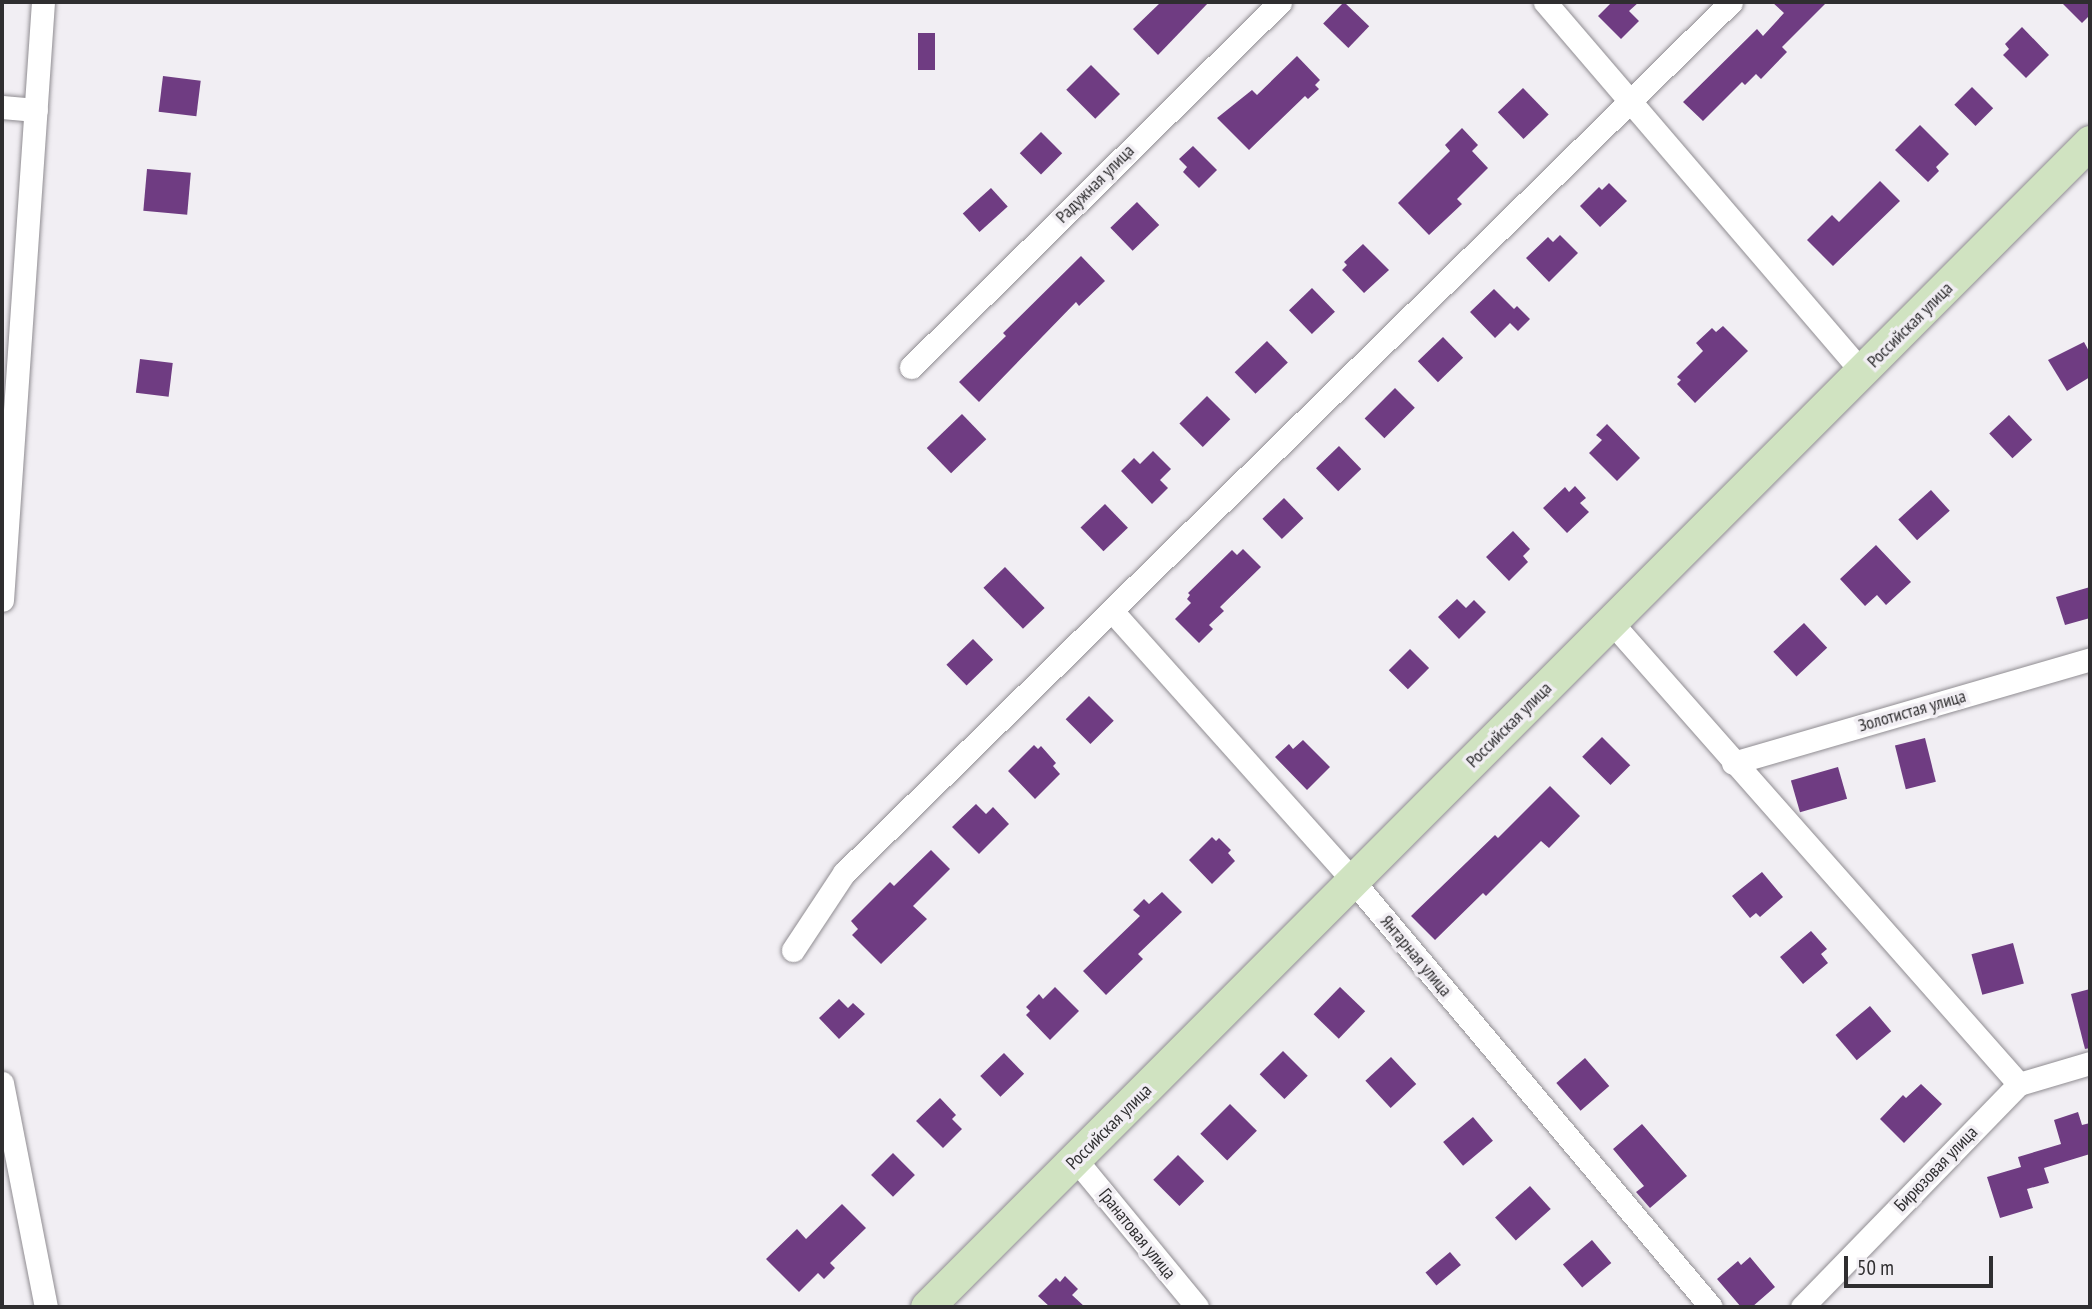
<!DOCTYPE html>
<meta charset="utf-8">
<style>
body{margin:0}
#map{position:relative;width:2092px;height:1309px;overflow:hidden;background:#f1eef3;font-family:"PT Sans Narrow",sans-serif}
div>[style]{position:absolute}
.building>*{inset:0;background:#6f3c82;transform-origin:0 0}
.roads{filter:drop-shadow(0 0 2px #908d92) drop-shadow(0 0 2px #908d92)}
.street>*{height:23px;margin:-11.5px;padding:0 11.5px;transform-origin:11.5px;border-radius:11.5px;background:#fff}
.secondary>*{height:33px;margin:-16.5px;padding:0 16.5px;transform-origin:16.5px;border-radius:16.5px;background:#d0e3c1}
span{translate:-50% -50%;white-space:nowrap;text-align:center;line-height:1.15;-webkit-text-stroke:7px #f1eef3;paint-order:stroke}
.street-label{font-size:18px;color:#2f2e30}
.frame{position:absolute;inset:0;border:4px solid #2f2e30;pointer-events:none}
.scale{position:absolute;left:1844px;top:1256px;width:149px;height:32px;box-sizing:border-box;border:4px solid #2f2e30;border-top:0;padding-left:9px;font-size:21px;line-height:24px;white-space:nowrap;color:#2f2e30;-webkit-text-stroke:5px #f1eef3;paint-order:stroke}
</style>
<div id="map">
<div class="building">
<i style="clip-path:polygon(1161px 2px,1209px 2px,1158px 55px,1133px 29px)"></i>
<i style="left:1344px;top:2px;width:35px;height:30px;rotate:44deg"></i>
<i style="clip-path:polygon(1612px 2px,1639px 2px,1629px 11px,1639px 21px,1621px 39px,1598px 16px)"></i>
<i style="clip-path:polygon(1772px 2px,1827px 2px,1782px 47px,1787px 52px,1761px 79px,1756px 74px,1745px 85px,1742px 82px,1703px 121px,1683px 102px,1757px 29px,1763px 36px,1784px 13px)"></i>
<i style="clip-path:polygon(2061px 2px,2090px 2px,2090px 15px,2082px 23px)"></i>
<i style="clip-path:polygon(2022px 27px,2049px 55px,2026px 78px,2003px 55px,2009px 49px,2005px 44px)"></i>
<i style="left:918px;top:33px;width:17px;height:37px"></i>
<i style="clip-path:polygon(1297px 56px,1320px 80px,1315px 85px,1319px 89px,1308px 99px,1305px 96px,1249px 150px,1217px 118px,1252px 90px,1257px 95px)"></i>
<i style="left:1091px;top:65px;width:41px;height:35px;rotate:45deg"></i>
<i style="left:163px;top:76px;width:38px;height:36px;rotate:7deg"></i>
<i style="left:1972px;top:87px;width:30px;height:25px;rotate:45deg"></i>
<i style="left:1523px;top:88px;width:37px;height:35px;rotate:46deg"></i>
<i style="clip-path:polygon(1920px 125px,1949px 154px,1936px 167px,1939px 171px,1928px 182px,1895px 150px)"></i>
<i style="clip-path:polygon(1462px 128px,1478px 145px,1472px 151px,1488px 168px,1457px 199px,1462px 204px,1429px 235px,1398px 203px,1450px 151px,1445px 145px)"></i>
<i style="left:1041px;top:132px;width:30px;height:30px;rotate:45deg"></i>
<i style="clip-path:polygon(1193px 146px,1217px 170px,1199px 188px,1183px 172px,1187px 167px,1179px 159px)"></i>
<i style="left:147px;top:169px;width:44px;height:42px;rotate:5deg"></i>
<i style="clip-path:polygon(1880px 181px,1900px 201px,1833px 266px,1807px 240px,1832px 215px,1839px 222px)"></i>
<i style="clip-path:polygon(1609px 183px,1627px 201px,1600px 227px,1580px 206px,1599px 187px,1602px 190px)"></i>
<i style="left:991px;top:188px;width:25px;height:38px;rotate:48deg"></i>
<i style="left:1137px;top:202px;width:32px;height:37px;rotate:46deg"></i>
<i style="clip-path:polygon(1560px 235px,1578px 253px,1549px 282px,1526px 258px,1548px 237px,1553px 242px)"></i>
<i style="clip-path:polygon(1363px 244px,1389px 270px,1364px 293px,1342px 270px,1347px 265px,1344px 262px)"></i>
<i style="clip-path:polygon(1081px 256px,1105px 281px,1079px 306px,1076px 302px,979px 402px,959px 382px,1006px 336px,1003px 333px)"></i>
<i style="left:1312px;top:288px;width:33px;height:32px;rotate:46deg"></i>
<i style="clip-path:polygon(1494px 289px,1514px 309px,1517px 306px,1530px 319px,1518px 331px,1510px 323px,1495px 338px,1470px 312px)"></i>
<i style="clip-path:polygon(1723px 326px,1748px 351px,1695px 403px,1677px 384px,1681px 380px,1677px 377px,1703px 351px,1696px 343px,1712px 328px,1716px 332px)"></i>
<i style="left:1443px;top:337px;width:29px;height:35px;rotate:46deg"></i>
<i style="left:1267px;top:341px;width:30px;height:45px;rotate:46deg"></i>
<i style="clip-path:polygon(2084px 342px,2090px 353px,2090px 377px,2067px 391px,2048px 360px)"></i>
<i style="left:140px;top:359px;width:33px;height:34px;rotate:7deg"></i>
<i style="left:1395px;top:388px;width:28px;height:43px;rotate:45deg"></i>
<i style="left:1207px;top:396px;width:33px;height:39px;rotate:45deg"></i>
<i style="left:962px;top:414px;width:35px;height:49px;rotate:46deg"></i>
<i style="left:2009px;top:415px;width:34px;height:27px;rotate:47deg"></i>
<i style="clip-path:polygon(1607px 424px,1640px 458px,1617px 481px,1589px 453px,1602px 440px,1596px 435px)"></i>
<i style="left:1339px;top:446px;width:32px;height:32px;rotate:46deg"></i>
<i style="clip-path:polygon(1153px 451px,1171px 469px,1160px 480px,1168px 488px,1152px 504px,1121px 471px,1134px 458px,1140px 464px)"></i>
<i style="clip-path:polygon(1575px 486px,1586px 498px,1580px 503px,1589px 512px,1567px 533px,1543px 508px,1565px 487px,1569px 492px)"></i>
<i style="left:1931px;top:490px;width:28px;height:44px;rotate:48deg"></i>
<i style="left:1284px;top:498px;width:28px;height:30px;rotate:46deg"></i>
<i style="left:1105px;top:504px;width:33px;height:34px;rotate:46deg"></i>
<i style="clip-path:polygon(1513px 531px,1530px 549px,1523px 556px,1528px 562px,1509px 581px,1486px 557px)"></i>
<i style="clip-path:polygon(1876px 545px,1911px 582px,1886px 605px,1877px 595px,1865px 606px,1840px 579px)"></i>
<i style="clip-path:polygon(1243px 549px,1261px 567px,1220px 607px,1224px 611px,1209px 625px,1213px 629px,1199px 643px,1175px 619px,1191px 603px,1187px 599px,1190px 595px,1188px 593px,1232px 550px,1237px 555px)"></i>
<i style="left:1005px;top:567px;width:57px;height:30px;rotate:46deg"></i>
<i style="clip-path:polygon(2090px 587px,2090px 618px,2065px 625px,2056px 597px)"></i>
<i style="clip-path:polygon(1457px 599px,1466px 608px,1474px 600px,1486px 612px,1459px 639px,1438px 617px)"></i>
<i style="left:1804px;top:623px;width:34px;height:42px;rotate:47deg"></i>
<i style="left:973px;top:639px;width:29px;height:37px;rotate:46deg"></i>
<i style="left:1410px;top:649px;width:27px;height:30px;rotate:45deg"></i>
<i style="left:1089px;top:696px;width:35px;height:33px;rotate:45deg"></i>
<i style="left:1602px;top:737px;width:40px;height:28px;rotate:45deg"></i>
<i style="left:1925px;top:738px;width:45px;height:31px;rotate:76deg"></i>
<i style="clip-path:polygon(1303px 740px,1330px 767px,1307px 790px,1275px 757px,1289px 744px,1293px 749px)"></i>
<i style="clip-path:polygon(1034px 745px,1038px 749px,1041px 746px,1056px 763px,1053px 766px,1060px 774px,1035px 799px,1008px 771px)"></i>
<i style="left:1838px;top:767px;width:33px;height:49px;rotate:74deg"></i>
<i style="clip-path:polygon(1550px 786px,1580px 816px,1549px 848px,1541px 841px,1486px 896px,1483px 893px,1435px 940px,1411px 916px,1495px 835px,1498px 838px)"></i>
<i style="clip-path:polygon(976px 804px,986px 814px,993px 807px,1009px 824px,979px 854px,952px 827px)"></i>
<i style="clip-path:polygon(1212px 837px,1216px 841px,1219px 838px,1231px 850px,1228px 853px,1235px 861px,1212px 884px,1189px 860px)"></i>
<i style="clip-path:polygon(931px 850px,950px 869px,913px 906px,927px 919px,881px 964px,852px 935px,858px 929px,851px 921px,890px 882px,894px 886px)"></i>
<i style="clip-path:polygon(1762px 872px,1783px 897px,1760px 917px,1756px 913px,1750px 918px,1732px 896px)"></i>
<i style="clip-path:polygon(1162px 892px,1182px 912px,1138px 954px,1143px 959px,1106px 995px,1083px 971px,1140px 916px,1133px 910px,1144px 899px,1149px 904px)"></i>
<i style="clip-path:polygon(1811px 931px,1827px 949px,1821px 954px,1828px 963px,1803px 984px,1780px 957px)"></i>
<i style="left:2013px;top:943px;width:42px;height:43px;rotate:75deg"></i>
<i style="clip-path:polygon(1055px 987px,1079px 1011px,1050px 1040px,1026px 1015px,1030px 1011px,1026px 1007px,1039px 994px,1043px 999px)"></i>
<i style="left:1340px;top:987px;width:35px;height:38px;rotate:44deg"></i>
<i style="clip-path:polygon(2090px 989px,2090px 1048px,2085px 1049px,2071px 994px)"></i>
<i style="clip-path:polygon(839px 999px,848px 1008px,853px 1003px,865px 1014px,839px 1039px,819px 1018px)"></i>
<i style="left:1870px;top:1006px;width:33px;height:45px;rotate:50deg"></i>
<i style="left:1283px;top:1051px;width:35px;height:33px;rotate:45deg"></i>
<i style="left:1004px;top:1053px;width:29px;height:33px;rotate:46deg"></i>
<i style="left:1391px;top:1057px;width:37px;height:35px;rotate:47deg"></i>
<i style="left:1585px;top:1058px;width:37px;height:38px;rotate:49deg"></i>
<i style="clip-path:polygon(1921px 1084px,1942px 1104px,1904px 1143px,1880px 1119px,1903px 1095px,1906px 1098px)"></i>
<i style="clip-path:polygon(940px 1098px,956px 1115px,952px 1119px,962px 1129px,943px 1148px,916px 1121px)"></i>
<i style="left:1230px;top:1104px;width:38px;height:42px;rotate:45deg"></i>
<i style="clip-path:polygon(2078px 1112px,2082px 1125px,2090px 1123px,2090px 1154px,2044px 1168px,2049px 1183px,2027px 1189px,2033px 1208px,2000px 1218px,1987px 1177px,2021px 1167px,2018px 1157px,2061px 1144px,2054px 1120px)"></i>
<i style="left:1473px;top:1117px;width:31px;height:39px;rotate:50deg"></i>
<i style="clip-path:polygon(1642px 1124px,1687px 1176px,1650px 1208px,1636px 1192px,1644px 1186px,1613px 1149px)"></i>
<i style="left:893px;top:1153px;width:31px;height:31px;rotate:45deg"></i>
<i style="left:1178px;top:1155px;width:37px;height:35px;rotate:45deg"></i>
<i style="left:1530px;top:1186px;width:31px;height:47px;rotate:48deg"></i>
<i style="clip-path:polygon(842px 1204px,866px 1228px,830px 1263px,835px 1268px,824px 1279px,818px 1273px,799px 1292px,766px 1259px,797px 1229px,806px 1239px)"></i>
<i style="left:1592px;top:1240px;width:30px;height:38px;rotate:50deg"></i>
<i style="left:1450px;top:1252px;width:17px;height:32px;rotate:50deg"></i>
<i style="clip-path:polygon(1750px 1257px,1775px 1287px,1752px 1307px,1741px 1307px,1717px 1279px,1738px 1261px,1741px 1265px)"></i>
<i style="clip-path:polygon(1065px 1276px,1078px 1289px,1072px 1295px,1085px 1307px,1050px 1307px,1038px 1296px,1056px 1278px,1060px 1282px)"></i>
</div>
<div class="roads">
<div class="street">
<i style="left:1545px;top:2px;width:489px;rotate:49.4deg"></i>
<i style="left:2px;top:107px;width:34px;rotate:5deg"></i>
<i style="left:911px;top:367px;width:519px;rotate:-44.69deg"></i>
<i style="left:2px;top:600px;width:599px;rotate:-86.08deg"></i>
<i style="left:1112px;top:611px;width:362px;rotate:48.2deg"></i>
<i style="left:1353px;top:881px;width:556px;rotate:49.96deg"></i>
<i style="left:1612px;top:623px;width:615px;rotate:48.56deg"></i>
<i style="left:1733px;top:763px;width:372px;rotate:-16.2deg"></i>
<i style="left:793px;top:950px;width:92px;rotate:-56.5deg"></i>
<i style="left:844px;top:873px;width:1243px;rotate:-44.48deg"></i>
<i style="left:2px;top:1083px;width:228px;rotate:78.9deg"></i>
<i style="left:1076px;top:1160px;width:190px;rotate:50.5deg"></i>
<i style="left:1802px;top:1307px;width:311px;rotate:-45.8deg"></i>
<i style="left:2019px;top:1084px;width:74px;rotate:-16.5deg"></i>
</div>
<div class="secondary">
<i style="left:927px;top:1307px;width:1646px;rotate:-45.05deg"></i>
</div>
</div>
<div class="street-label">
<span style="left:1095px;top:184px;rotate:-45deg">Радужная улица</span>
<span style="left:1910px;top:325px;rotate:-45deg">Российская улица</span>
<span style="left:1912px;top:711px;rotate:-16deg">Золотистая улица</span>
<span style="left:1509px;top:725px;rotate:-45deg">Российская улица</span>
<span style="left:1416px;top:956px;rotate:50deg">Янтарная улица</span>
<span style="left:1109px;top:1127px;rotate:-45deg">Российская улица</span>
<span style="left:1936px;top:1169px;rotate:-46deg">Бирюзовая улица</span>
<span style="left:1137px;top:1234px;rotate:51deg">Гранатовая улица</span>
</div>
<div class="frame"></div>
<div class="scale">50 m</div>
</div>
